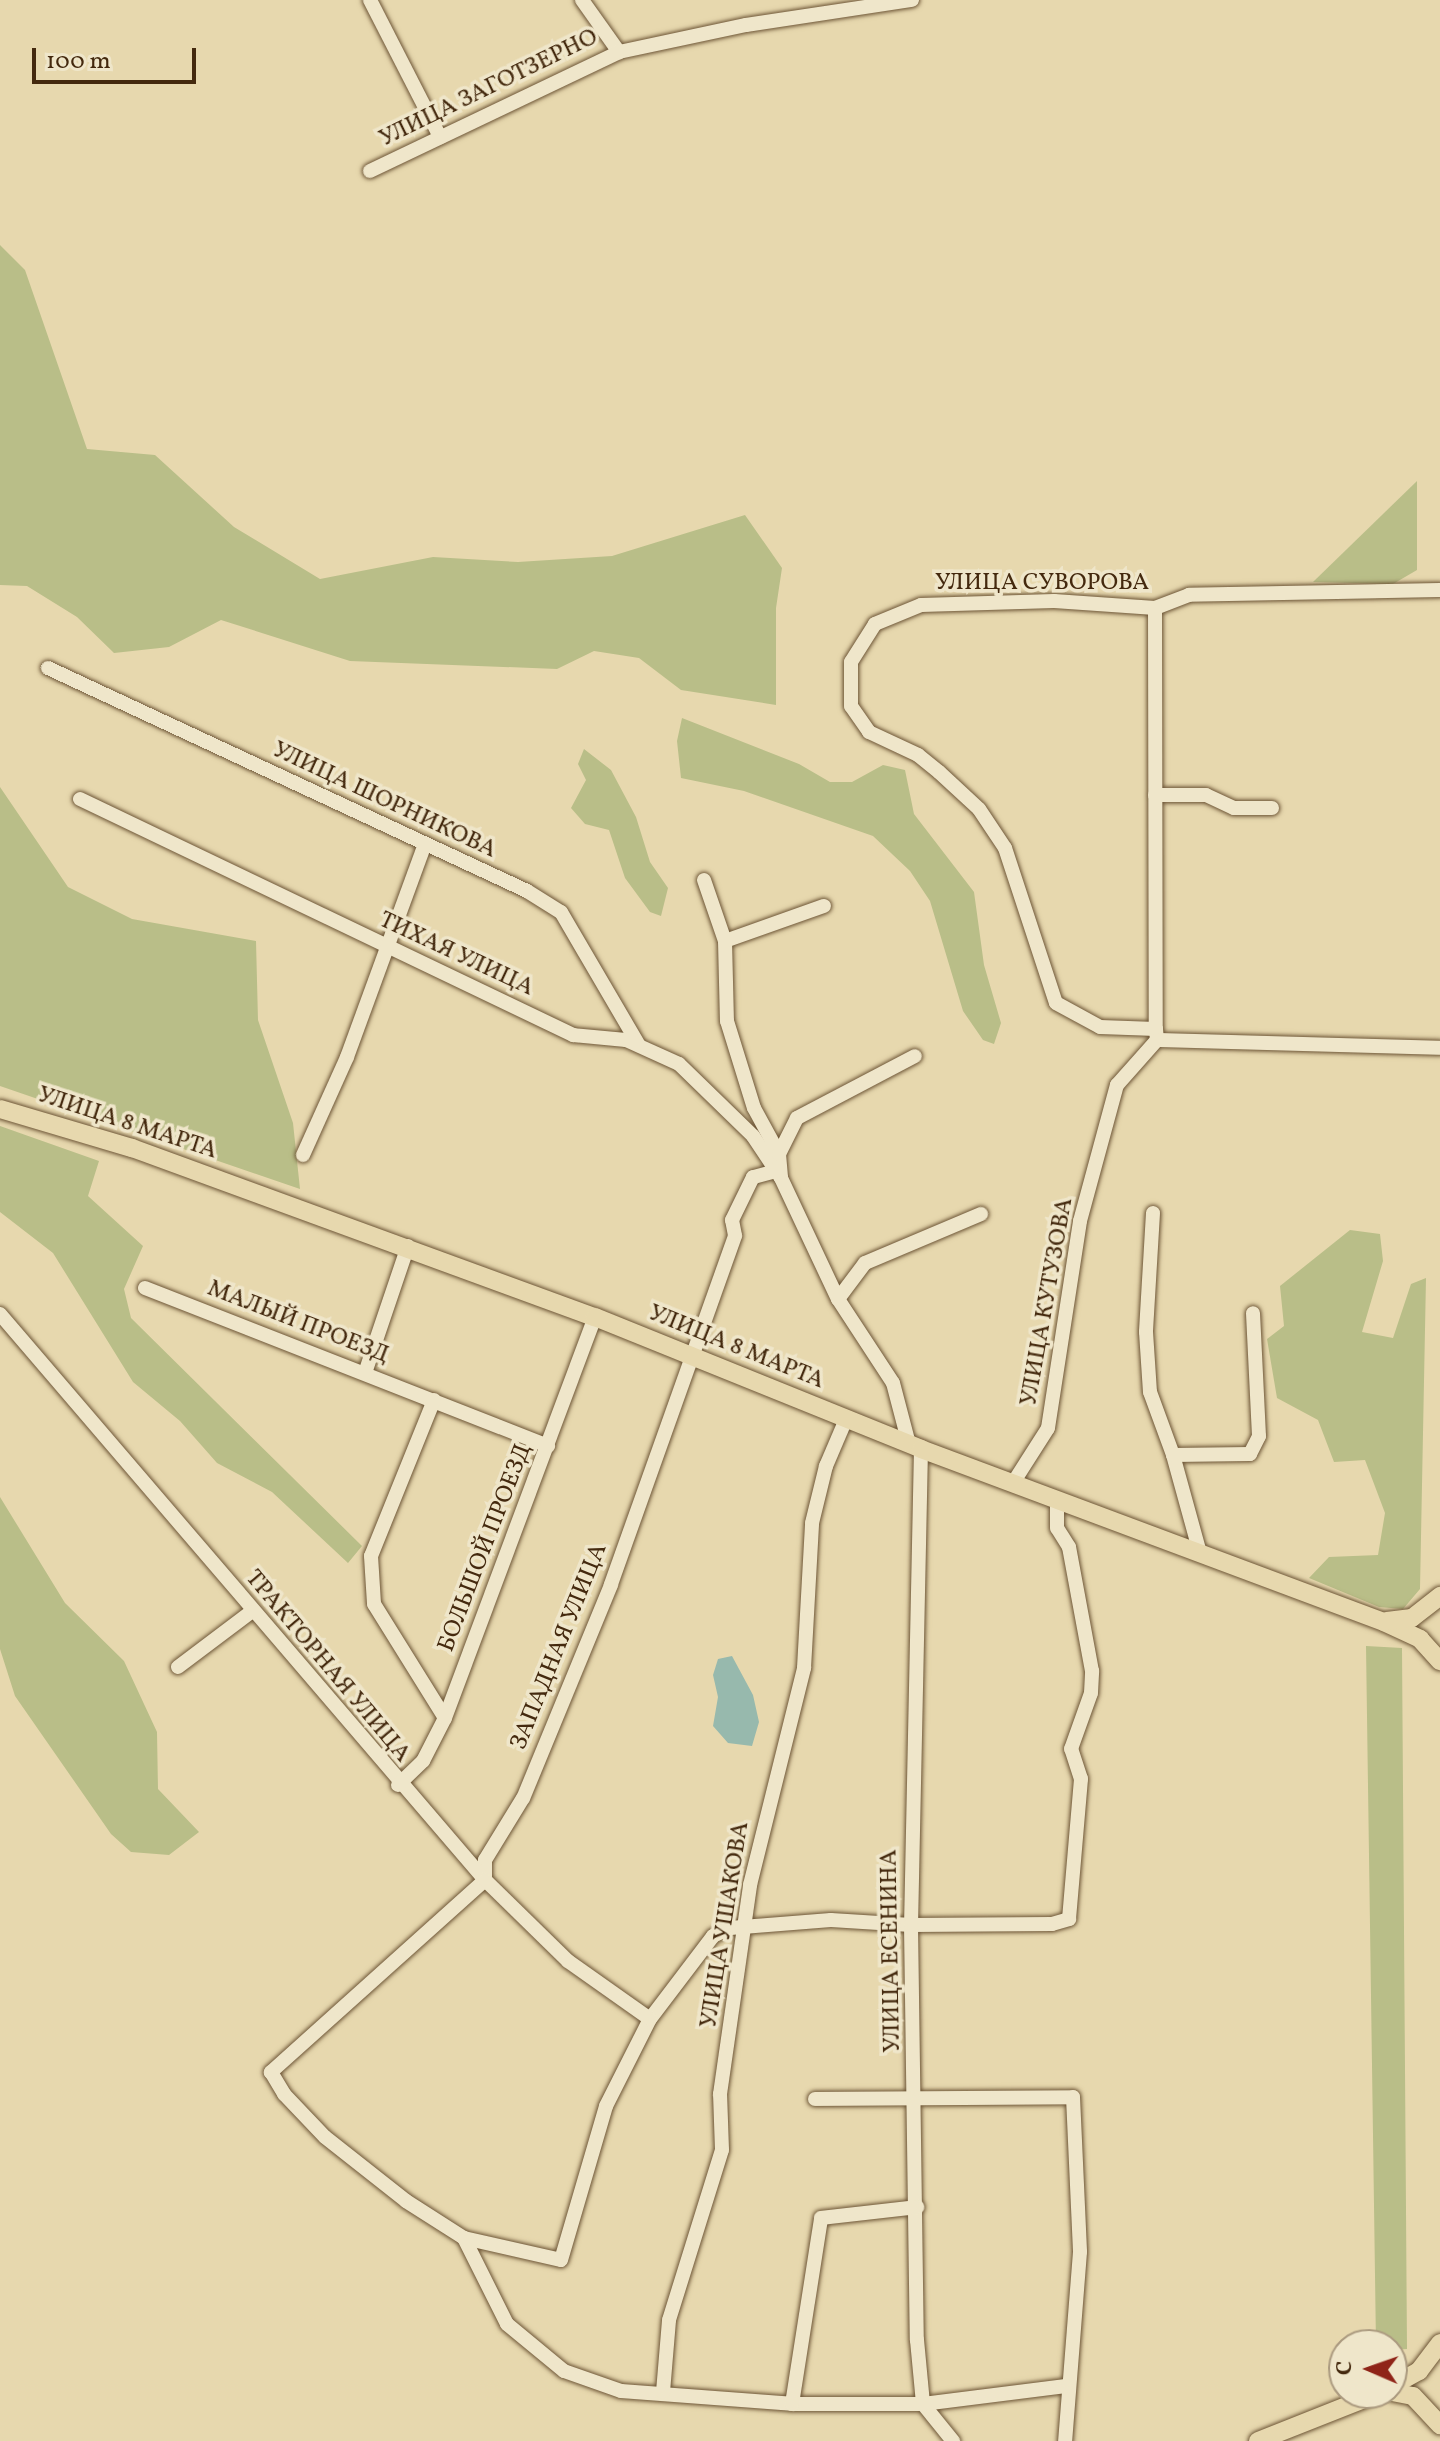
<!DOCTYPE html>
<meta charset="utf-8">
<style>
body{margin:0}
#map{position:relative;width:1440px;height:2441px;overflow:hidden;background:#e7d8ae;font-family:Vollkorn,serif}
div>[style]{position:absolute}
.green>*{inset:0;background:#b9be88}
.water>*{inset:0;background:#97b9ad}
.roads{filter:drop-shadow(0 0 2px #6d5536) drop-shadow(0 0 2px #6d5536)}
.minor>*{height:14px;margin:-7px;padding:0 7px;transform-origin:7px;border-radius:7px;background:#efe6ca}
.major>*{height:18px;margin:-9px;padding:0 9px;transform-origin:9px;border-radius:9px;background:#e7d8ae}
span{translate:-50% -50%;white-space:nowrap;text-align:center;line-height:1.15;-webkit-text-stroke:7px #efe6ca;paint-order:stroke}
.street-label{font-size:24px;color:#44290e}
.north{position:absolute;left:1328px;top:2329px;width:80px;height:80px;box-sizing:border-box;background:#efe6ca;border:2px solid #ab9a7f;border-radius:50%;rotate:272deg;font-size:22px;font-weight:700;line-height:32px;text-align:center;color:#44290e}
.north::after{content:'';display:block;margin:auto;width:28px;height:36px;background:#8f2418;clip-path:polygon(50% 0,100% 100%,50% 72%,0 100%)}
.scale{position:absolute;left:32px;top:48px;width:164px;height:36px;box-sizing:border-box;border:4px solid #44290e;border-top:0;padding-left:10px;font-size:24px;line-height:28px;white-space:nowrap;color:#44290e;-webkit-text-stroke:6px #efe6ca;paint-order:stroke}
</style>
<div id="map">
<div class="green">
<i style="clip-path:polygon(0 245px,25px 270px,87px 449px,155px 455px,234px 527px,320px 579px,433px 557px,518px 562px,612px 556px,745px 515px,782px 568px,776px 608px,776px 705px,681px 690px,639px 658px,594px 651px,557px 669px,350px 661px,221px 620px,169px 647px,114px 653px,77px 617px,27px 586px,0 585px)"></i>
<i style="clip-path:polygon(1417px 481px,1417px 570px,1393px 584px,1313px 582px)"></i>
<i style="clip-path:polygon(682px 718px,799px 764px,830px 782px,852px 782px,883px 765px,905px 770px,914px 814px,974px 892px,984px 965px,1001px 1023px,994px 1044px,983px 1040px,963px 1011px,930px 901px,910px 871px,873px 836px,744px 791px,681px 778px,677px 741px)"></i>
<i style="clip-path:polygon(584px 749px,611px 770px,636px 817px,650px 862px,668px 888px,661px 916px,650px 912px,625px 878px,609px 830px,585px 824px,571px 808px,586px 780px,578px 764px)"></i>
<i style="clip-path:polygon(0 787px,68px 887px,132px 919px,256px 941px,258px 1020px,293px 1123px,300px 1189px,0 1086px)"></i>
<i style="clip-path:polygon(0 1126px,99px 1161px,88px 1196px,143px 1246px,124px 1289px,131px 1318px,362px 1546px,348px 1563px,272px 1492px,217px 1463px,180px 1421px,133px 1382px,53px 1253px,0 1212px)"></i>
<i style="clip-path:polygon(1350px 1230px,1380px 1234px,1383px 1261px,1362px 1332px,1393px 1338px,1411px 1284px,1426px 1278px,1420px 1589px,1403px 1609px,1379px 1607px,1309px 1578px,1329px 1557px,1378px 1555px,1385px 1513px,1365px 1460px,1334px 1462px,1318px 1420px,1277px 1398px,1267px 1339px,1284px 1326px,1280px 1286px)"></i>
<i style="clip-path:polygon(0 1497px,65px 1603px,124px 1661px,157px 1732px,158px 1789px,199px 1832px,169px 1855px,131px 1852px,111px 1834px,15px 1696px,0 1649px)"></i>
<i style="clip-path:polygon(1366px 1646px,1402px 1648px,1407px 2349px,1392px 2350px,1392px 2345px,1376px 2345px)"></i>
</div>
<div class="water">
<i style="clip-path:polygon(732px 1656px,753px 1695px,759px 1722px,752px 1746px,728px 1743px,713px 1726px,718px 1697px,713px 1675px,718px 1659px)"></i>
</div>
<div class="roads">
<div class="minor">
<i style="left:370px;top:0;width:154px;rotate:62.9deg"></i>
<i style="left:582px;top:0;width:64px;rotate:54.6deg"></i>
<i style="left:370px;top:171px;width:276px;rotate:-25.5deg"></i>
<i style="left:619px;top:52px;width:130px;rotate:-12deg"></i>
<i style="left:746px;top:25px;width:168px;rotate:-8.6deg"></i>
<i style="left:1440px;top:590px;width:251px;rotate:178.9deg"></i>
<i style="left:1189px;top:595px;width:36px;rotate:159deg"></i>
<i style="left:1155px;top:608px;width:101px;rotate:-176deg"></i>
<i style="left:1054px;top:601px;width:133px;rotate:178.3deg"></i>
<i style="left:921px;top:605px;width:50px;rotate:157.6deg"></i>
<i style="left:875px;top:624px;width:45px;rotate:122.3deg"></i>
<i style="left:851px;top:662px;width:44px;rotate:90deg"></i>
<i style="left:851px;top:706px;width:32px;rotate:55deg"></i>
<i style="left:869px;top:732px;width:54px;rotate:25.1deg"></i>
<i style="left:918px;top:755px;width:27px;rotate:39deg"></i>
<i style="left:939px;top:772px;width:54px;rotate:42.8deg"></i>
<i style="left:979px;top:809px;width:47px;rotate:56.3deg"></i>
<i style="left:1005px;top:848px;width:163px;rotate:71.8deg"></i>
<i style="left:1056px;top:1003px;width:50px;rotate:28.6deg"></i>
<i style="left:1100px;top:1027px;width:56px;rotate:2deg"></i>
<i style="left:1156px;top:1029px;width:11px;rotate:85deg"></i>
<i style="left:1157px;top:1040px;width:283px;rotate:1.6deg"></i>
<i style="left:1155px;top:608px;width:421px;rotate:89.9deg"></i>
<i style="left:48px;top:668px;width:528px;rotate:24.96deg"></i>
<i style="left:527px;top:891px;width:40px;rotate:32deg"></i>
<i style="left:561px;top:912px;width:153px;rotate:59.7deg"></i>
<i style="left:1155px;top:795px;width:51px"></i>
<i style="left:1206px;top:795px;width:31px;rotate:25deg"></i>
<i style="left:1234px;top:808px;width:38px"></i>
<i style="left:80px;top:799px;width:547px;rotate:25.58deg"></i>
<i style="left:573px;top:1035px;width:53px;rotate:5.4deg"></i>
<i style="left:626px;top:1040px;width:58px;rotate:24.4deg"></i>
<i style="left:679px;top:1064px;width:103px;rotate:44.2deg"></i>
<i style="left:753px;top:1136px;width:50px;rotate:56.3deg"></i>
<i style="left:704px;top:880px;width:65px;rotate:71deg"></i>
<i style="left:725px;top:941px;width:80px;rotate:88.6deg"></i>
<i style="left:727px;top:1021px;width:91px;rotate:72.8deg"></i>
<i style="left:754px;top:1108px;width:52px;rotate:61.5deg"></i>
<i style="left:779px;top:1154px;width:24px;rotate:85deg"></i>
<i style="left:781px;top:1178px;width:134px;rotate:64.8deg"></i>
<i style="left:838px;top:1299px;width:100px;rotate:56.8deg"></i>
<i style="left:893px;top:1383px;width:63px;rotate:75.3deg"></i>
<i style="left:725px;top:941px;width:105px;rotate:-19.5deg"></i>
<i style="left:779px;top:1154px;width:40px;rotate:-63.4deg"></i>
<i style="left:797px;top:1118px;width:133px;rotate:-27.7deg"></i>
<i style="left:303px;top:1155px;width:107px;rotate:-65.8deg"></i>
<i style="left:347px;top:1057px;width:227px;rotate:-69.9deg"></i>
<i style="left:776px;top:1171px;width:24px;rotate:165deg"></i>
<i style="left:753px;top:1177px;width:48px;rotate:116deg"></i>
<i style="left:732px;top:1220px;width:16px;rotate:79deg"></i>
<i style="left:735px;top:1236px;width:370px;rotate:109.6deg"></i>
<i style="left:611px;top:1585px;width:230px;rotate:112.4deg"></i>
<i style="left:523px;top:1798px;width:73px;rotate:121.5deg"></i>
<i style="left:485px;top:1860px;width:20px;rotate:90deg"></i>
<i style="left:485px;top:1880px;width:288px;rotate:138.1deg"></i>
<i style="left:271px;top:2072px;width:26px;rotate:59deg"></i>
<i style="left:284px;top:2094px;width:59px;rotate:46.4deg"></i>
<i style="left:325px;top:2137px;width:103px;rotate:38.3deg"></i>
<i style="left:406px;top:2201px;width:69px;rotate:32.5deg"></i>
<i style="left:464px;top:2238px;width:99px;rotate:12.8deg"></i>
<i style="left:561px;top:2260px;width:160px;rotate:-73.7deg"></i>
<i style="left:606px;top:2106px;width:97px;rotate:-63.2deg"></i>
<i style="left:650px;top:2019px;width:104px;rotate:-52.8deg"></i>
<i style="left:713px;top:1936px;width:19px;rotate:-25deg"></i>
<i style="left:730px;top:1928px;width:101px;rotate:-4.5deg"></i>
<i style="left:831px;top:1920px;width:80px;rotate:3.6deg"></i>
<i style="left:911px;top:1925px;width:141px;rotate:-0.4deg"></i>
<i style="left:1052px;top:1924px;width:18px;rotate:-16deg"></i>
<i style="left:1069px;top:1919px;width:141px;rotate:-85.1deg"></i>
<i style="left:1081px;top:1779px;width:32px;rotate:-108deg"></i>
<i style="left:1071px;top:1749px;width:59px;rotate:-70.3deg"></i>
<i style="left:1091px;top:1693px;width:22px;rotate:-87deg"></i>
<i style="left:1092px;top:1671px;width:126px;rotate:-100.5deg"></i>
<i style="left:1069px;top:1547px;width:22px;rotate:-122deg"></i>
<i style="left:1057px;top:1528px;width:28px;rotate:-90deg"></i>
<i style="left:1153px;top:1213px;width:119px;rotate:93.4deg"></i>
<i style="left:1146px;top:1332px;width:60px;rotate:86.2deg"></i>
<i style="left:1150px;top:1392px;width:67px;rotate:69.9deg"></i>
<i style="left:145px;top:1288px;width:433px;rotate:21.4deg"></i>
<i style="left:838px;top:1299px;width:45px;rotate:-53.1deg"></i>
<i style="left:865px;top:1263px;width:126px;rotate:-22.9deg"></i>
<i style="left:0;top:1314px;width:745px;rotate:49.41deg"></i>
<i style="left:485px;top:1880px;width:116px;rotate:44.3deg"></i>
<i style="left:568px;top:1961px;width:100px;rotate:35.3deg"></i>
<i style="left:365px;top:1373px;width:134px;rotate:-71.3deg"></i>
<i style="left:434px;top:1400px;width:168px;rotate:112deg"></i>
<i style="left:371px;top:1556px;width:48px;rotate:86.4deg"></i>
<i style="left:374px;top:1604px;width:134px;rotate:58.1deg"></i>
<i style="left:921px;top:1449px;width:476px;rotate:91.2deg"></i>
<i style="left:911px;top:1925px;width:415px;rotate:89.2deg"></i>
<i style="left:917px;top:2340px;width:64px;rotate:84.6deg"></i>
<i style="left:923px;top:2404px;width:48px;rotate:51deg"></i>
<i style="left:1013px;top:1483px;width:65px;rotate:-57.5deg"></i>
<i style="left:1048px;top:1428px;width:209px;rotate:-81.2deg"></i>
<i style="left:1080px;top:1221px;width:141px;rotate:-74.8deg"></i>
<i style="left:1117px;top:1085px;width:60px;rotate:-48.4deg"></i>
<i style="left:1200px;top:1553px;width:102px;rotate:-105.4deg"></i>
<i style="left:1173px;top:1455px;width:77px;rotate:-0.7deg"></i>
<i style="left:1250px;top:1454px;width:20px;rotate:-63deg"></i>
<i style="left:1259px;top:1436px;width:123px;rotate:-92.8deg"></i>
<i style="left:178px;top:1667px;width:91px;rotate:-37deg"></i>
<i style="left:398px;top:1785px;width:35px;rotate:-44deg"></i>
<i style="left:423px;top:1761px;width:48px;rotate:-62.9deg"></i>
<i style="left:445px;top:1718px;width:428px;rotate:-69.5deg"></i>
<i style="left:815px;top:2099px;width:258px;rotate:-0.4deg"></i>
<i style="left:1073px;top:2097px;width:155px;rotate:87.4deg"></i>
<i style="left:1080px;top:2252px;width:190px;rotate:94.5deg"></i>
<i style="left:464px;top:2238px;width:96px;rotate:63.4deg"></i>
<i style="left:507px;top:2324px;width:74px;rotate:39.5deg"></i>
<i style="left:564px;top:2371px;width:60px;rotate:19.3deg"></i>
<i style="left:621px;top:2391px;width:171px;rotate:4.3deg"></i>
<i style="left:792px;top:2404px;width:131px"></i>
<i style="left:923px;top:2404px;width:144px;rotate:-7.2deg"></i>
<i style="left:663px;top:2392px;width:72px;rotate:-85.2deg"></i>
<i style="left:669px;top:2320px;width:178px;rotate:-72.7deg"></i>
<i style="left:722px;top:2150px;width:56px;rotate:-92deg"></i>
<i style="left:720px;top:2094px;width:211px;rotate:-81.8deg"></i>
<i style="left:750px;top:1885px;width:224px;rotate:-76deg"></i>
<i style="left:804px;top:1668px;width:145px;rotate:-86.8deg"></i>
<i style="left:812px;top:1523px;width:59px;rotate:-76.2deg"></i>
<i style="left:826px;top:1466px;width:51px;rotate:-66.9deg"></i>
<i style="left:792px;top:2404px;width:188px;rotate:-81.1deg"></i>
<i style="left:821px;top:2218px;width:97px;rotate:-6.5deg"></i>
</div>
<div class="major">
<i style="left:0;top:1109px;width:138px;rotate:16.5deg"></i>
<i style="left:132px;top:1148px;width:493px;rotate:20.1deg"></i>
<i style="left:595px;top:1317px;width:352px;rotate:22deg"></i>
<i style="left:921px;top:1449px;width:494px;rotate:20.5deg"></i>
<i style="left:1384px;top:1622px;width:40px;rotate:25deg"></i>
<i style="left:1420px;top:1639px;width:30px;rotate:48deg"></i>
<i style="left:1387px;top:1621px;width:25px;rotate:-7deg"></i>
<i style="left:1412px;top:1618px;width:36px;rotate:-38deg"></i>
<i style="left:1392px;top:2386px;width:31px;rotate:-29deg"></i>
<i style="left:1419px;top:2371px;width:35px;rotate:-53deg"></i>
<i style="left:1392px;top:2392px;width:21px;rotate:11deg"></i>
<i style="left:1413px;top:2396px;width:40px;rotate:47deg"></i>
<i style="left:1258px;top:2441px;width:130px;rotate:-21.6deg"></i>
</div>
</div>
<div class="street-label">
<span style="left:489px;top:89px;rotate:-26deg">УЛИЦА ЗАГОТЗЕРНО</span>
<span style="left:1042px;top:584px">УЛИЦА СУВОРОВА</span>
<span style="left:384px;top:801px;rotate:25deg">УЛИЦА ШОРНИКОВА</span>
<span style="left:456px;top:955px;rotate:25deg">ТИХАЯ УЛИЦА</span>
<span style="left:127px;top:1124px;rotate:18deg">УЛИЦА 8 МАРТА</span>
<span style="left:1048px;top:1302px;rotate:-80deg">УЛИЦА КУТУЗОВА</span>
<span style="left:298px;top:1323px;rotate:21deg">МАЛЫЙ ПРОЕЗД</span>
<span style="left:736px;top:1348px;rotate:22deg">УЛИЦА 8 МАРТА</span>
<span style="left:486px;top:1548px;rotate:-69deg">БОЛЬШОЙ ПРОЕЗД</span>
<span style="left:560px;top:1647px;rotate:-68deg">ЗАПАДНАЯ УЛИЦА</span>
<span style="left:327px;top:1667px;rotate:50deg">ТРАКТОРНАЯ УЛИЦА</span>
<span style="left:726px;top:1925px;rotate:-81deg">УЛИЦА УШАКОВА</span>
<span style="left:892px;top:1951px;rotate:-91deg">УЛИЦА ЕСЕНИНА</span>
</div>
<div class="north">С</div>
<div class="scale">100 m</div>
</div>
